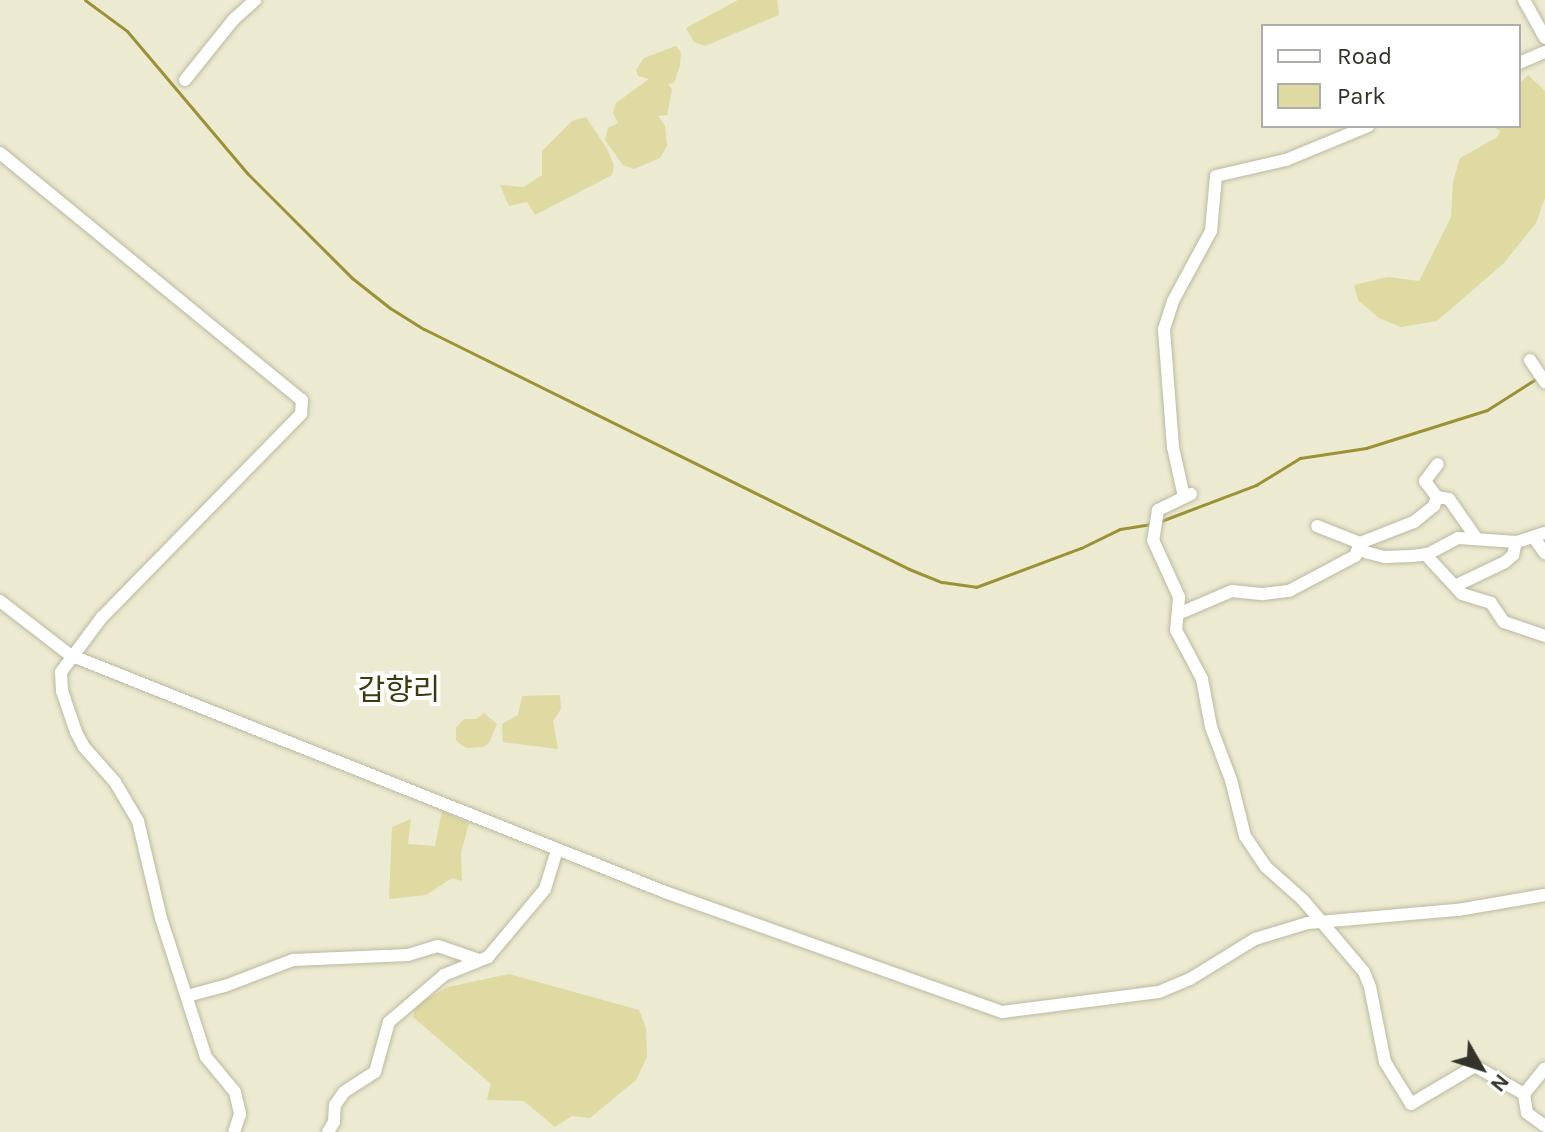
<!DOCTYPE html>
<meta charset="utf-8">
<style>
body{margin:0}
#map{position:relative;width:1545px;height:1132px;overflow:hidden;background:#ecead0;font-family:Karla,"Noto Sans KR",sans-serif}
div>[style]{position:absolute}
.green>*{inset:0;background:#dfd9a2}
.stream>*{height:3px;margin:-1.5px;padding:0 1.5px;transform-origin:1.5px;border-radius:1.5px;background:#9b9135}
.roads{filter:drop-shadow(0 0 2px #bcb9a1) drop-shadow(0 0 2px #bcb9a1)}
.minor>*{height:12px;margin:-6px;padding:0 6px;transform-origin:6px;border-radius:6px;background:#fff}
span{translate:-50% -50%;white-space:nowrap;text-align:center;line-height:1.15;-webkit-text-stroke:8px #fff;paint-order:stroke}
.quarter-label{font-size:30px;color:#3f3a10}
.legend{position:absolute;left:1261px;top:24px;width:260px;height:104px;box-sizing:border-box;background:#fff;border:2px solid #aeada9;margin:0;padding:10px 14px;list-style:none;font-size:24px;color:#343329}
.legend li{display:flex;align-items:center;gap:16px;height:40px}
.legend b{width:40px;border:2px solid #aeada9}
.north{position:absolute;left:1441px;top:1028px;width:80px;height:80px;-webkit-text-stroke:6px #fff;paint-order:stroke;rotate:129deg;font-size:22px;font-weight:700;line-height:32px;text-align:center;color:#343329}
.north::after{content:'';display:block;margin:auto;width:28px;height:36px;background:#343329;clip-path:polygon(50% 0,100% 100%,50% 72%,0 100%)}
</style>
<div id="map">
<div class="green">
<i style="clip-path:polygon(738px 0,777px 0,779px 15px,705px 46px,694px 42px,686px 28px)"></i>
<i style="clip-path:polygon(676px 46px,681px 52px,680px 65px,674px 83px,668px 84px,672px 90px,667px 115px,658px 116px,665px 126px,667px 146px,660px 158px,634px 169px,623px 165px,605px 140px,608px 128px,618px 123px,613px 113px,616px 103px,649px 79px,638px 76px,636px 70px,644px 58px)"></i>
<i style="clip-path:polygon(1528px 75px,1545px 91px,1545px 198px,1536px 223px,1504px 263px,1437px 321px,1401px 327px,1379px 318px,1358px 300px,1354px 285px,1388px 277px,1419px 281px,1451px 217px,1453px 182px,1460px 158px,1496px 138px,1501px 131px,1490px 126px,1519px 126px,1519px 84px)"></i>
<i style="clip-path:polygon(586px 117px,607px 149px,614px 165px,612px 175px,535px 215px,527px 202px,509px 206px,500px 185px,524px 187px,542px 175px,542px 151px,572px 121px)"></i>
<i style="clip-path:polygon(560px 695px,561px 709px,553px 721px,558px 749px,503px 742px,502px 724px,518px 715px,522px 696px)"></i>
<i style="clip-path:polygon(484px 713px,497px 724px,489px 743px,483px 747px,467px 748px,460px 744px,456px 740px,456px 728px,464px 719px,476px 719px)"></i>
<i style="clip-path:polygon(442px 811px,469px 823px,461px 853px,462px 881px,452px 878px,426px 895px,389px 899px,392px 827px,411px 819px,408px 844px,435px 846px)"></i>
<i style="clip-path:polygon(509px 974px,639px 1010px,646px 1028px,647px 1057px,636px 1080px,590px 1118px,572px 1116px,555px 1127px,524px 1101px,487px 1100px,491px 1084px,413px 1017px,416px 1005px,448px 987px)"></i>
</div>
<div class="stream">
<i style="left:85px;top:0;width:52px;rotate:36.4deg"></i>
<i style="left:127px;top:31px;width:186px;rotate:49.8deg"></i>
<i style="left:247px;top:173px;width:148px;rotate:45deg"></i>
<i style="left:352px;top:278px;width:48px;rotate:38.3deg"></i>
<i style="left:390px;top:308px;width:40px;rotate:32deg"></i>
<i style="left:424px;top:329px;width:541px;rotate:26.33deg"></i>
<i style="left:909px;top:569px;width:35px;rotate:22deg"></i>
<i style="left:942px;top:582px;width:34px;rotate:8deg"></i>
<i style="left:976px;top:587px;width:112px;rotate:-20.4deg"></i>
<i style="left:1081px;top:548px;width:43px;rotate:-26deg"></i>
<i style="left:1120px;top:529px;width:30px;rotate:-9deg"></i>
<i style="left:1161px;top:521px;width:102px;rotate:-20.8deg"></i>
<i style="left:1256px;top:485px;width:52px;rotate:-31.5deg"></i>
<i style="left:1300px;top:458px;width:67px;rotate:-8.6deg"></i>
<i style="left:1366px;top:448px;width:127px;rotate:-17.4deg"></i>
<i style="left:1487px;top:410px;width:62px;rotate:-32.4deg"></i>
</div>
<div class="roads">
<div class="minor">
<i style="left:1524px;top:0;width:43px;rotate:61.1deg"></i>
<i style="left:1519px;top:63px;width:28px;rotate:-23deg"></i>
<i style="left:185px;top:80px;width:77px;rotate:-51.3deg"></i>
<i style="left:233px;top:20px;width:30px;rotate:-42deg"></i>
<i style="left:0;top:153px;width:390px;rotate:39.3deg"></i>
<i style="left:302px;top:400px;width:14px;rotate:94deg"></i>
<i style="left:301px;top:414px;width:284px;rotate:134.4deg"></i>
<i style="left:102px;top:617px;width:69px;rotate:126.7deg"></i>
<i style="left:61px;top:672px;width:19px;rotate:87deg"></i>
<i style="left:62px;top:691px;width:43px;rotate:71.1deg"></i>
<i style="left:76px;top:732px;width:17px;rotate:62deg"></i>
<i style="left:84px;top:747px;width:47px;rotate:48.5deg"></i>
<i style="left:115px;top:782px;width:45px;rotate:59.5deg"></i>
<i style="left:138px;top:821px;width:100px;rotate:76.7deg"></i>
<i style="left:161px;top:918px;width:146px;rotate:72.1deg"></i>
<i style="left:206px;top:1057px;width:45px;rotate:50.4deg"></i>
<i style="left:235px;top:1092px;width:23px;rotate:77deg"></i>
<i style="left:240px;top:1114px;width:19px;rotate:108deg"></i>
<i style="left:1530px;top:360px;width:27px;rotate:56deg"></i>
<i style="left:1191px;top:494px;width:37px;rotate:154deg"></i>
<i style="left:1158px;top:510px;width:30px;rotate:99deg"></i>
<i style="left:1153px;top:540px;width:63px;rotate:65.5deg"></i>
<i style="left:1179px;top:597px;width:33px;rotate:95deg"></i>
<i style="left:1176px;top:630px;width:55px;rotate:62deg"></i>
<i style="left:1202px;top:679px;width:49px;rotate:79.4deg"></i>
<i style="left:1211px;top:727px;width:57px;rotate:69.3deg"></i>
<i style="left:1231px;top:780px;width:58px;rotate:76deg"></i>
<i style="left:1245px;top:836px;width:37px;rotate:56deg"></i>
<i style="left:1266px;top:867px;width:50px;rotate:41.7deg"></i>
<i style="left:1303px;top:900px;width:94px;rotate:49.7deg"></i>
<i style="left:1364px;top:972px;width:16px;rotate:68deg"></i>
<i style="left:1370px;top:987px;width:76px;rotate:78.7deg"></i>
<i style="left:1385px;top:1062px;width:49px;rotate:58.2deg"></i>
<i style="left:1411px;top:1104px;width:74px;rotate:-30.7deg"></i>
<i style="left:1475px;top:1066px;width:56px;rotate:29.7deg"></i>
<i style="left:1524px;top:1094px;width:19px;rotate:81deg"></i>
<i style="left:1527px;top:1113px;width:22px;rotate:36deg"></i>
<i style="left:1184px;top:497px;width:51px;rotate:-102.4deg"></i>
<i style="left:1173px;top:447px;width:118px;rotate:-94.4deg"></i>
<i style="left:1164px;top:329px;width:29px;rotate:-72deg"></i>
<i style="left:1173px;top:301px;width:80px;rotate:-61.5deg"></i>
<i style="left:1211px;top:231px;width:55px;rotate:-84.8deg"></i>
<i style="left:1216px;top:176px;width:72px;rotate:-12.9deg"></i>
<i style="left:1286px;top:160px;width:89px;rotate:-22.5deg"></i>
<i style="left:1437px;top:497px;width:12px;rotate:9deg"></i>
<i style="left:1449px;top:499px;width:49px;rotate:55deg"></i>
<i style="left:1534px;top:538px;width:19px;rotate:54deg"></i>
<i style="left:1360px;top:543px;width:58px;rotate:-21.3deg"></i>
<i style="left:1414px;top:522px;width:26px;rotate:-39deg"></i>
<i style="left:1434px;top:506px;width:9px;rotate:-72deg"></i>
<i style="left:1437px;top:497px;width:20px;rotate:-127deg"></i>
<i style="left:1425px;top:481px;width:21px;rotate:-53deg"></i>
<i style="left:1358px;top:550px;width:28px;rotate:15deg"></i>
<i style="left:1385px;top:557px;width:27px;rotate:-2deg"></i>
<i style="left:1412px;top:556px;width:16px;rotate:-7deg"></i>
<i style="left:1428px;top:554px;width:34px;rotate:-28deg"></i>
<i style="left:1458px;top:538px;width:59px;rotate:3.9deg"></i>
<i style="left:1517px;top:542px;width:29px;rotate:-18deg"></i>
<i style="left:1425px;top:554px;width:54px;rotate:47.2deg"></i>
<i style="left:1462px;top:594px;width:30px;rotate:17deg"></i>
<i style="left:1491px;top:603px;width:23px;rotate:56deg"></i>
<i style="left:1504px;top:622px;width:43px;rotate:18.9deg"></i>
<i style="left:1455px;top:586px;width:55px;rotate:-25.6deg"></i>
<i style="left:1505px;top:562px;width:11px;rotate:-41deg"></i>
<i style="left:1513px;top:555px;width:13px;rotate:-77deg"></i>
<i style="left:0;top:601px;width:88px;rotate:37.6deg"></i>
<i style="left:70px;top:655px;width:640px;rotate:21.72deg"></i>
<i style="left:665px;top:892px;width:358px;rotate:19.6deg"></i>
<i style="left:1002px;top:1012px;width:158px;rotate:-7.3deg"></i>
<i style="left:1159px;top:992px;width:34px;rotate:-23deg"></i>
<i style="left:1190px;top:979px;width:76px;rotate:-31.6deg"></i>
<i style="left:1255px;top:939px;width:55px;rotate:-16.8deg"></i>
<i style="left:1308px;top:923px;width:151px;rotate:-5deg"></i>
<i style="left:1458px;top:910px;width:88px;rotate:-9.8deg"></i>
<i style="left:1178px;top:614px;width:59px;rotate:-23.1deg"></i>
<i style="left:1232px;top:591px;width:31px;rotate:6deg"></i>
<i style="left:1263px;top:594px;width:26px;rotate:-7deg"></i>
<i style="left:1289px;top:591px;width:75px;rotate:-27.9deg"></i>
<i style="left:1355px;top:556px;width:14px;rotate:-69deg"></i>
<i style="left:1360px;top:543px;width:46px;rotate:-158.4deg"></i>
<i style="left:187px;top:996px;width:39px;rotate:-15deg"></i>
<i style="left:225px;top:986px;width:73px;rotate:-20.9deg"></i>
<i style="left:293px;top:960px;width:115px;rotate:-2.5deg"></i>
<i style="left:408px;top:955px;width:31px;rotate:-17deg"></i>
<i style="left:438px;top:946px;width:40px;rotate:18.9deg"></i>
<i style="left:1524px;top:1094px;width:33px;rotate:-51deg"></i>
<i style="left:328px;top:1132px;width:12px;rotate:-59deg"></i>
<i style="left:334px;top:1122px;width:17px;rotate:-87deg"></i>
<i style="left:335px;top:1105px;width:16px;rotate:-55deg"></i>
<i style="left:344px;top:1092px;width:37px;rotate:-33deg"></i>
<i style="left:375px;top:1072px;width:52px;rotate:-74.4deg"></i>
<i style="left:389px;top:1022px;width:72px;rotate:-40.5deg"></i>
<i style="left:444px;top:975px;width:48px;rotate:-22.2deg"></i>
<i style="left:488px;top:957px;width:89px;rotate:-50deg"></i>
<i style="left:545px;top:889px;width:41px;rotate:-72.9deg"></i>
</div>
</div>
<div class="quarter-label">
<span style="left:399px;top:690px">갑향리</span>
</div>
<ul class="legend">
<li><b style="height:10px;background:#fff"></b>Road</li>
<li><b style="height:22px;background:#dfd9a2"></b>Park</li>
</ul>
<div class="north">N</div>
</div>
